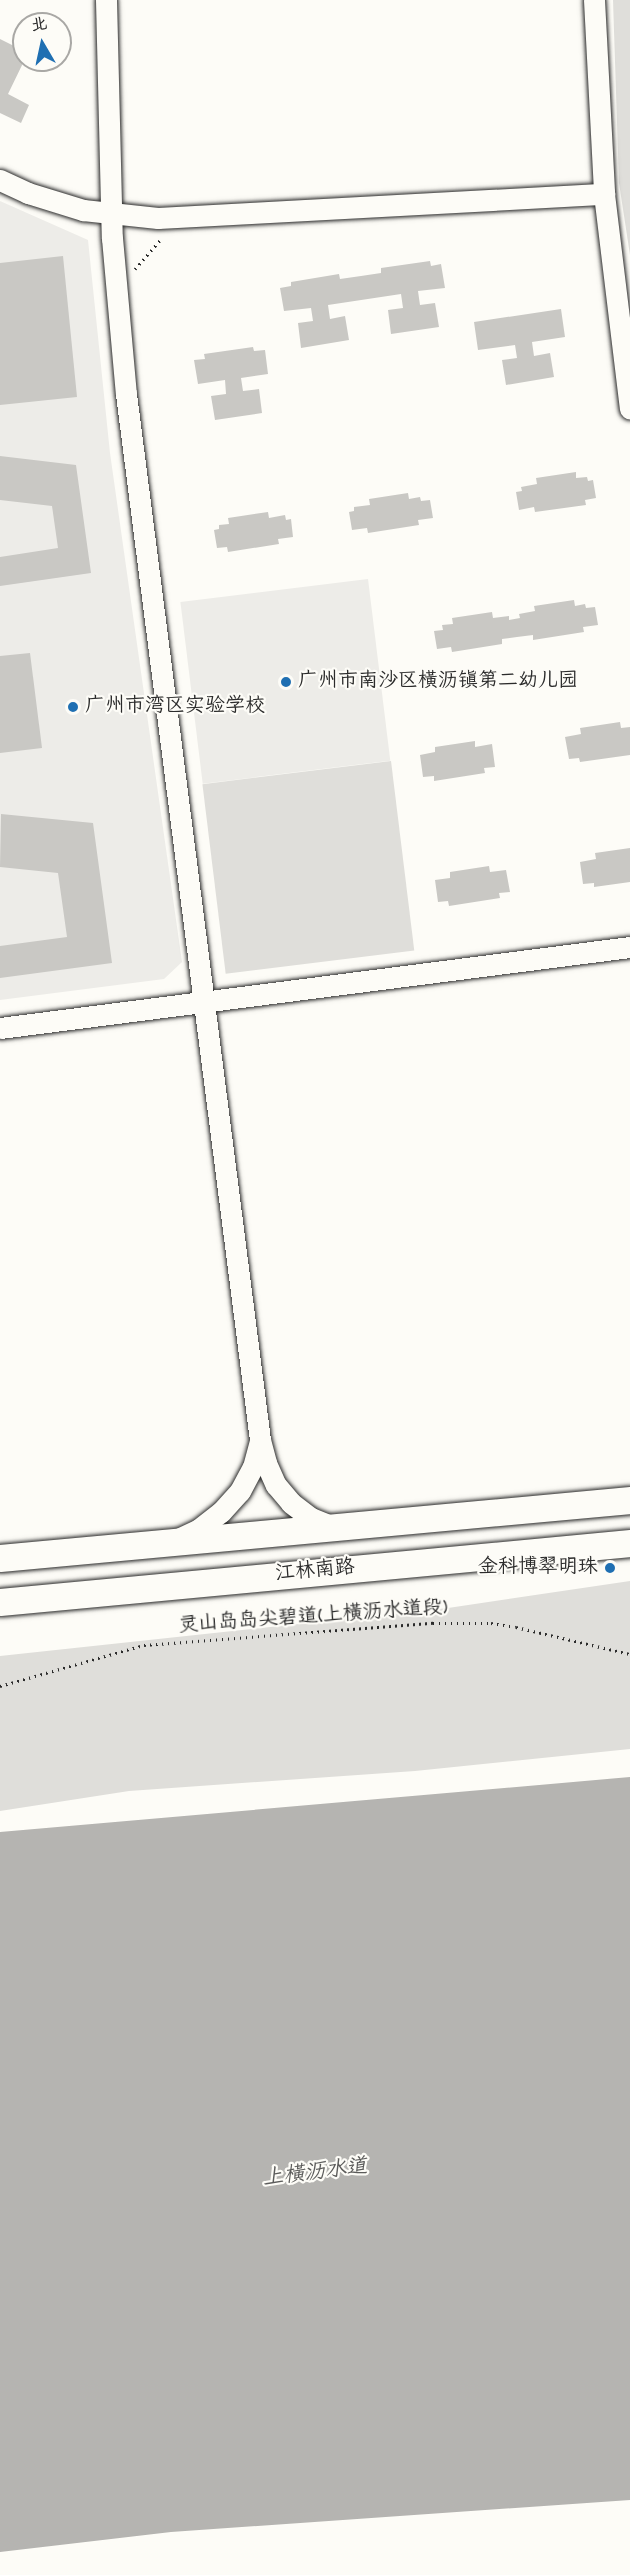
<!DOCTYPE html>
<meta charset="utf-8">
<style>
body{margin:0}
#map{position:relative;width:630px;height:2575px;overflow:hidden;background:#fdfcf7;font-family:Dekko,"LXGW WenKai TC",sans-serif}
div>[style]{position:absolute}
.built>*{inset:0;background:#edece8;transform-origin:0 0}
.green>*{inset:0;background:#dfdeda;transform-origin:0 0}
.water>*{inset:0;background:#b5b4b1}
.building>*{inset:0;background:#c9c8c4}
.path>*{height:3px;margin-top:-1.5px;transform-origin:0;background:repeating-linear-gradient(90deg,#2b2b2b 0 1.5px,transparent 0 6px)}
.roads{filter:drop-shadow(0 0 2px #2b2b2b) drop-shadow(0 0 2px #2b2b2b)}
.minor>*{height:21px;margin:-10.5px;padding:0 10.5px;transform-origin:10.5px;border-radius:10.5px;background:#fdfcf7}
.major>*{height:27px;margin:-13.5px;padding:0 13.5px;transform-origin:13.5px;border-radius:13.5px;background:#fdfcf7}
.dots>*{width:16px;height:16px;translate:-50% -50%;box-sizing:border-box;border:3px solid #fdfcf7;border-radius:50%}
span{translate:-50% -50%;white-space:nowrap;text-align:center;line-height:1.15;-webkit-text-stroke:4.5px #fdfcf7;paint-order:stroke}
.poi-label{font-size:20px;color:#2b2b2b}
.left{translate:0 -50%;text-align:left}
.right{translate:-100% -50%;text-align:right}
.street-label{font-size:20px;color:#2b2b2b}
.water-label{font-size:21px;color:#5b5b5a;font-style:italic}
.north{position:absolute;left:12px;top:12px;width:60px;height:60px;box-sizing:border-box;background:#fdfcf7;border:2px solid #a9a8a5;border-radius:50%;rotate:351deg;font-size:16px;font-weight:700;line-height:24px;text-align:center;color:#2b2b2b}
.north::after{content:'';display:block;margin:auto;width:21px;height:27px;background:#1f6fb2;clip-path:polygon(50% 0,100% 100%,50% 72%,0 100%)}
</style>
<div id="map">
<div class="built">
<i style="clip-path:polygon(0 201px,88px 240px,110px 453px,182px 962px,164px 979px,0 1000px)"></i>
<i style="left:368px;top:579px;width:183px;height:189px;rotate:83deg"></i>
</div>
<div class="green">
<i style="clip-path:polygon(613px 0,630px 0,630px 255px,619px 183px)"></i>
<i style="left:391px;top:761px;width:191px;height:190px;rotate:83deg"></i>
<i style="clip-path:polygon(630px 1581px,630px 1749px,415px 1771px,129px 1791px,0 1811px,0 1656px,448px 1608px)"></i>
</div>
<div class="water">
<i style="clip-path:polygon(630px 1777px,630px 2500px,171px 2532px,0 2552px,0 1832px)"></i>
</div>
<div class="building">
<i style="clip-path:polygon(0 39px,24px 51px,24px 61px,8px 94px,29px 105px,21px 123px,0 113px)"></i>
<i style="clip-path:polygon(63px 256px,77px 397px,0 405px,0 263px)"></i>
<i style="clip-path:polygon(430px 261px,431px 266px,441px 264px,445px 288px,418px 291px,420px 305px,435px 303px,439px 327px,391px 334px,388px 310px,403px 308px,401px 294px,328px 305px,330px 319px,345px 316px,349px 340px,301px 348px,298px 323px,313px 321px,311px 308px,284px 311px,280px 288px,291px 286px,291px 282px,339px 274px,340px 279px,361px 276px,381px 273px,381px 268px)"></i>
<i style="clip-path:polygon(561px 309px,565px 337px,532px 342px,534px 356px,550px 353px,554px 377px,506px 385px,502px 360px,517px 358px,515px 345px,478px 350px,474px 322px)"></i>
<i style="clip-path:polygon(253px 347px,254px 351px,265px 350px,268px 374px,241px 378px,243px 391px,259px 389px,262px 413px,215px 420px,211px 396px,226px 394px,225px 380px,198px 384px,194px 360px,205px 359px,204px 354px)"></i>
<i style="clip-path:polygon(0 456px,76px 465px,91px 573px,0 586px,0 557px,58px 548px,52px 506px,0 500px)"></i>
<i style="clip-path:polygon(576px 472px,576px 478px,587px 477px,588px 481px,593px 480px,596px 498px,585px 500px,586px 505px,535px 512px,534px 507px,519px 510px,516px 492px,522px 491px,521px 487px,537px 484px,536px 478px)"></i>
<i style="clip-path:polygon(408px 493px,409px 499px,420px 497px,421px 501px,430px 500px,433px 518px,418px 520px,419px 525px,368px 533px,367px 528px,352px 530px,349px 512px,354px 511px,354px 507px,370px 505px,369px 499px)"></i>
<i style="clip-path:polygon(268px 512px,269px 518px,285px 515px,286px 520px,291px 519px,293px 537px,278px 539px,279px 544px,228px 552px,227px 547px,217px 548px,214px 530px,219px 529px,219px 525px,229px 524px,228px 518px)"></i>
<i style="clip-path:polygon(574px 600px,575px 606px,585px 604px,586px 608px,595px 607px,598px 625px,583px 627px,584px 632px,533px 640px,533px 635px,517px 637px,502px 639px,502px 644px,452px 652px,451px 647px,437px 649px,434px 631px,443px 630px,442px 625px,453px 624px,452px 618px,492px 612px,493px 618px,509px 616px,509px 620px,520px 618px,519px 614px,535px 611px,534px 606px)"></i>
<i style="clip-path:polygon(30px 653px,42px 748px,0 753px,0 656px)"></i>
<i style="clip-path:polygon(620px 722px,621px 728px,630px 727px,630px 755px,580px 762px,579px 758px,569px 759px,565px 737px,581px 734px,580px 728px)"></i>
<i style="clip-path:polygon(475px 741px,475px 747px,492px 744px,495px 767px,484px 768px,485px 773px,434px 781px,434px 776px,423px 777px,420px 755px,435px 752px,435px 747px)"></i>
<i style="clip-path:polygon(1px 814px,93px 823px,112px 963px,0 978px,0 946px,67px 937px,58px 873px,0 867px)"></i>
<i style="clip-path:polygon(630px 848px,630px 882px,594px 887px,594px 883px,583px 884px,580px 862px,596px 859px,595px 853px)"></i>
<i style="clip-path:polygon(489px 866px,490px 872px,506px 870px,510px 892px,499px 893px,500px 898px,449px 906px,448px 901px,438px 902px,435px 880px,450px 878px,450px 872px)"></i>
</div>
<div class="path">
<i style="left:135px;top:269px;width:41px;rotate:-48.9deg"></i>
<i style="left:0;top:1686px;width:150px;rotate:-15.9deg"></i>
<i style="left:144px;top:1645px;width:290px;rotate:-4.4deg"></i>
<i style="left:433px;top:1623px;width:58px"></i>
<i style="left:491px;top:1623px;width:25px;rotate:9deg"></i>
<i style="left:516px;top:1627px;width:117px;rotate:13.3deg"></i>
</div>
<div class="roads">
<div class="minor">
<i style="left:106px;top:0;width:238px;rotate:88.6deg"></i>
<i style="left:112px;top:238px;width:157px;rotate:84.9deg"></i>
<i style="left:126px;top:394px;width:1055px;rotate:82.7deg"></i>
<i style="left:260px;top:1440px;width:24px;rotate:75deg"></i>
<i style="left:266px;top:1463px;width:24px;rotate:66deg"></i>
<i style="left:276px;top:1485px;width:23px;rotate:50deg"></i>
<i style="left:291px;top:1503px;width:25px;rotate:37deg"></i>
<i style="left:311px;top:1518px;width:24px;rotate:22deg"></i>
<i style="left:594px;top:0;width:194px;rotate:87deg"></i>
<i style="left:604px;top:194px;width:216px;rotate:83.1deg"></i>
<i style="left:0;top:180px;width:31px;rotate:25deg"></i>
<i style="left:28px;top:193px;width:58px;rotate:17.2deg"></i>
<i style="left:83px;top:210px;width:75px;rotate:6.1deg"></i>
<i style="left:158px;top:218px;width:447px;rotate:-3.1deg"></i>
<i style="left:0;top:1028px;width:635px;rotate:-7.33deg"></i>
<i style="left:178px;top:1539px;width:23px;rotate:-25deg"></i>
<i style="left:199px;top:1529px;width:28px;rotate:-38deg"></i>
<i style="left:221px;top:1512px;width:28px;rotate:-48deg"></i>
<i style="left:240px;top:1491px;width:27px;rotate:-62deg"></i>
<i style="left:253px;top:1467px;width:28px;rotate:-75deg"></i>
</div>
<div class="major">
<i style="left:0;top:1558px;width:633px;rotate:-5.26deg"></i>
<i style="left:0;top:1602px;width:633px;rotate:-5.35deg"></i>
</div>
</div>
<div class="dots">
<i style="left:286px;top:682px;background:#1f6fb2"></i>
<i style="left:73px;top:707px;background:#1f6fb2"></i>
<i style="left:610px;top:1568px;background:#1f6fb2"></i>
</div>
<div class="poi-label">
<span class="left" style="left:298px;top:682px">广州市南沙区横沥镇第二幼儿园</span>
<span class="left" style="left:85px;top:707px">广州市湾区实验学校</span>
<span class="right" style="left:598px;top:1568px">金科博翠明珠</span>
</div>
<div class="street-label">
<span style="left:315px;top:1572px;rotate:-5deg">江林南路</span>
<span style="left:313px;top:1618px;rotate:-4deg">灵山岛岛尖碧道(上横沥水道段)</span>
</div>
<div class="water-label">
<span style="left:315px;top:2174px;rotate:-7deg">上横沥水道</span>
</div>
<div class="north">北</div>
</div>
